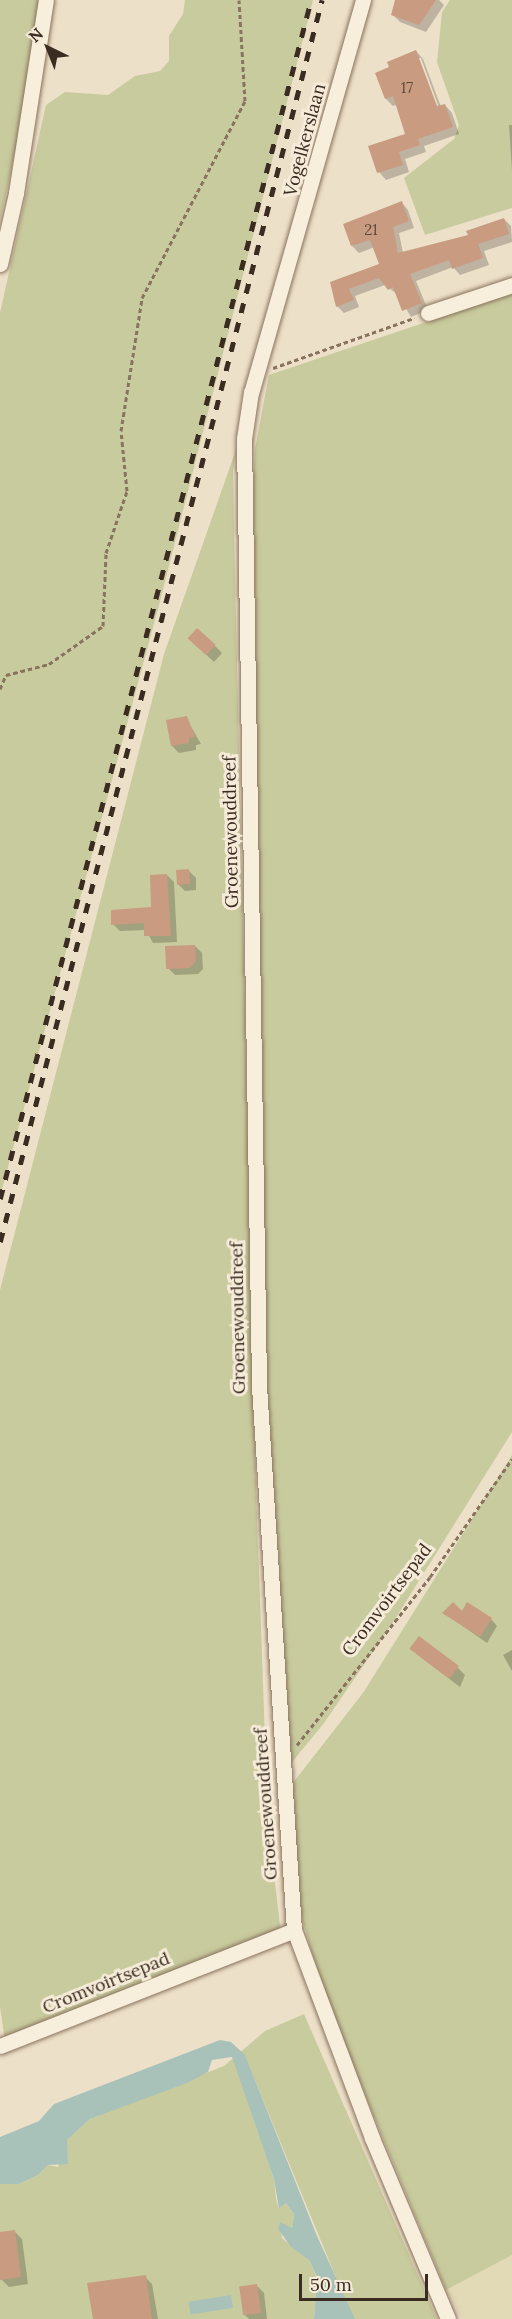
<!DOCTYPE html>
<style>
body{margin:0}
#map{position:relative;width:512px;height:2319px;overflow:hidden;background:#ede0c9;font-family:Lora,serif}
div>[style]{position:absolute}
.farmland>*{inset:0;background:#e2d9b7}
.green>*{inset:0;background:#c8cb9d}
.water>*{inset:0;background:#a9c2b9;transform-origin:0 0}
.shadow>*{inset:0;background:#0003}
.building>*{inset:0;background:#c99b81;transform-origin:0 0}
.path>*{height:3px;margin-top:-1.5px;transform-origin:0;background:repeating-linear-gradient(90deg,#89735e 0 4.5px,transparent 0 7.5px)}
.roads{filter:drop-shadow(0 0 2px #89735e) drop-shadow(0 0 2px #89735e)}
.street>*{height:15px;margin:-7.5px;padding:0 7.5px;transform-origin:7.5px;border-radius:7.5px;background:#f8eedc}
.rail>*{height:4.5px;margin-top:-2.25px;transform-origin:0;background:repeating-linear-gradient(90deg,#3a2c21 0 10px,transparent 0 20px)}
span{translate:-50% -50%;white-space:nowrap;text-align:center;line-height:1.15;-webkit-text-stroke:6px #f5ebd8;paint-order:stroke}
.number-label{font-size:15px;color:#5e4839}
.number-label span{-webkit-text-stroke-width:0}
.street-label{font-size:18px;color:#3a2c21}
.north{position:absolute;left:18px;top:18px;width:60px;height:60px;-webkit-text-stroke:4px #f5ebd8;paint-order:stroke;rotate:317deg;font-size:16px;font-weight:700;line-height:24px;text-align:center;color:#3a2c21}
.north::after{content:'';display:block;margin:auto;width:21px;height:27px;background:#3a2c21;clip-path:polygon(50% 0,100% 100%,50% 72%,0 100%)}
.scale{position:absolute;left:299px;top:2274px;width:129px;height:27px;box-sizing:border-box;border:3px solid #3a2c21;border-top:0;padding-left:8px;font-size:18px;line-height:21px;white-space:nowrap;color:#3a2c21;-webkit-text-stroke:4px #f5ebd8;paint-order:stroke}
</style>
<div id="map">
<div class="farmland">
<i style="clip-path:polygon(512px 2255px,512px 2319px,462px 2319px,446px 2290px)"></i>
</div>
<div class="green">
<i style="clip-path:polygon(0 0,39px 0,19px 134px,0 221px)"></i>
<i style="clip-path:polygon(185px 0,313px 0,159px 605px,0 1197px,0 313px,46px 105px,65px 92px,108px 95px,135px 76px,160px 71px,169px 61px,169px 36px,183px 14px)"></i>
<i style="clip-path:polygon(450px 0,512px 0,512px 208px,425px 235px,404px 178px,454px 139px,459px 125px,437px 62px,442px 12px)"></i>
<i style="clip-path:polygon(512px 293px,512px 1432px,392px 1624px,324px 1723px,284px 1772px,266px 1410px,251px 533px,255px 449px,269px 375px)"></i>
<i style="clip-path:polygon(237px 447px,233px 469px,235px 577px,256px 1488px,268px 1823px,281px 1934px,5px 2041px,0 2007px,0 1290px,164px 654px)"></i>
<i style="clip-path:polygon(512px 1455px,512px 2255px,446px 2290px,341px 2037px,314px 1960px,294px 1890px,282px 1797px,363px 1693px)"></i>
<i style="clip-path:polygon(304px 2014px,437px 2319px,353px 2319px,245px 2056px,236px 2063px,274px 2179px,276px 2199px,279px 2209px,286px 2203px,294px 2214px,292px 2228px,280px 2223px,282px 2238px,309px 2260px,317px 2278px,314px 2319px,0 2319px,0 2184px,19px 2184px,38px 2175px,48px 2165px,58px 2167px,67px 2140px,90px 2119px,224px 2066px,265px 2031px)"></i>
</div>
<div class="water">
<i style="clip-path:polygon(220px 2040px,231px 2042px,245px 2055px,317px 2236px,355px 2319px,314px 2319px,317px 2277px,309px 2260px,291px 2247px,278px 2229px,280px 2222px,292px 2228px,294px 2214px,286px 2203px,279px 2209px,274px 2179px,232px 2057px,212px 2060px,208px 2072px,187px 2083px,90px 2119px,67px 2140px,68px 2164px,48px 2165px,38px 2175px,19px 2184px,0 2184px,0 2137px,39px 2121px,54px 2104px)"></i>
<i style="left:231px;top:2295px;width:13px;height:43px;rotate:81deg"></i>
</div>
<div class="shadow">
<i style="clip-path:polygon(396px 0,439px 0,444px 5px,426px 32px,400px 22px,393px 15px)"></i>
<i style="clip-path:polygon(evenodd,416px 51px,423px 59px,441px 107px,445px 105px,452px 113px,459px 134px,424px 146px,426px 152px,405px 159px,409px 172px,386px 180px,379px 172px,407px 135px,398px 104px,393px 106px,386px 99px,391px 67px,416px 51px,418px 58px,421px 58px,441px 113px,438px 114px,418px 58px)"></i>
<i style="clip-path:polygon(509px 125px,512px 125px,512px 171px)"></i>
<i style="clip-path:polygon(402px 203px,408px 210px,414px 228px,399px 233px,403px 253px,469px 236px,504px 219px,511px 226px,512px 242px,484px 251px,489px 265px,460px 275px,453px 267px,416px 281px,428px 310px,411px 317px,398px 295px,385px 285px,355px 296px,359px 307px,344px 313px,337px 306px,332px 283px,381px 265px,375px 247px,359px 253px,352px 246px)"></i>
<i style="clip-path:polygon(197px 646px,215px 646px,222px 653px,214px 662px)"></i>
<i style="clip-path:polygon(186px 718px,201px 744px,196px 745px,196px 750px,179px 753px,172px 746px)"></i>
<i style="clip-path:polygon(189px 871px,196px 878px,196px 890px,185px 891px,177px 883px)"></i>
<i style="clip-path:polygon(167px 875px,174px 882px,177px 942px,153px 943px,146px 930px,120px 931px,113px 924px,153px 909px)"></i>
<i style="clip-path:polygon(195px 946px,202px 953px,203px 969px,198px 974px,175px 975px,168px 968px)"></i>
<i style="clip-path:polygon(444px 1613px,491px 1619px,497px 1626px,487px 1643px)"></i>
<i style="clip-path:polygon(512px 1650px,512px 1671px,503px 1655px)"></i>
<i style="clip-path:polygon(418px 1655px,458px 1668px,465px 1675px,460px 1687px)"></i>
<i style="clip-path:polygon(15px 2232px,22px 2239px,28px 2284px,9px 2287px,2px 2280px,0 2234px)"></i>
<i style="clip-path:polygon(145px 2277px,152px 2284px,158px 2319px,94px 2319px)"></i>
<i style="clip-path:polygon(257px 2286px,264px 2293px,267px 2319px,249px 2319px,245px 2315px)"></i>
</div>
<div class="building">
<i style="clip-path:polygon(395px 0,436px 0,419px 25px,391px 15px)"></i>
<i style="clip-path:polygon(416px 50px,437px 106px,445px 104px,453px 127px,418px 139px,420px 145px,399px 152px,403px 165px,377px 173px,368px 146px,405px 134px,393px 96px,385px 99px,375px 73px,389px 67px,387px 62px)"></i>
<i style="clip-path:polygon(402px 201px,409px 221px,393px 227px,398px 253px,468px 235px,466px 231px,504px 218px,509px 234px,478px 244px,483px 258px,452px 269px,449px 260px,410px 274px,422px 303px,402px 311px,393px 287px,388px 290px,379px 278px,349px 289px,354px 300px,336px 307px,330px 282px,379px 264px,370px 240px,351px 246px,343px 224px)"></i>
<i style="left:197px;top:628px;width:25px;height:14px;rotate:42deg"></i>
<i style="clip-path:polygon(187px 716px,195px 737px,189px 738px,189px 743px,171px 746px,166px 720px)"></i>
<i style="left:189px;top:869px;width:15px;height:13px;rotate:86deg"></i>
<i style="clip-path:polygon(167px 874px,171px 936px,144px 936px,144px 923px,111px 925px,111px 910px,151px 907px,150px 875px)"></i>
<i style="clip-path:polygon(195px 945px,196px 961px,190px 968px,166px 969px,165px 946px)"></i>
<i style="clip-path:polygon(453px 1602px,462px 1611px,467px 1602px,492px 1618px,480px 1637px,442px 1613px)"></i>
<i style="left:419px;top:1636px;width:50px;height:16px;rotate:37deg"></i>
<i style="clip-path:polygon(15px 2230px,21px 2277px,0 2280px,0 2232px)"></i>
<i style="clip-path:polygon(146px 2275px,152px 2319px,93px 2319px,87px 2283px)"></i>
<i style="left:257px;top:2284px;width:29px;height:18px;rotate:82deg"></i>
</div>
<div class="path">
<i style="left:273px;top:368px;width:150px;rotate:-19.5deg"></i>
<i style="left:0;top:689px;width:15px;rotate:-67deg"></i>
<i style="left:6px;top:675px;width:44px;rotate:-14.3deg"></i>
<i style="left:49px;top:664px;width:66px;rotate:-35.1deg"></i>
<i style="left:103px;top:626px;width:73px;rotate:-87.6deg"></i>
<i style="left:106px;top:553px;width:65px;rotate:-71.3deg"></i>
<i style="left:127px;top:491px;width:60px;rotate:-95.7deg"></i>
<i style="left:121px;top:431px;width:135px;rotate:-81deg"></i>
<i style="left:142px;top:298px;width:222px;rotate:-62.4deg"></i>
<i style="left:245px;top:101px;width:101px;rotate:-93.4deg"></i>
<i style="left:297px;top:1745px;width:214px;rotate:-51.6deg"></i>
<i style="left:430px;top:1577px;width:144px;rotate:-55.2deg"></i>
</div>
<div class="roads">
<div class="street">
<i style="left:363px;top:0;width:408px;rotate:105.9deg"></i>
<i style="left:251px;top:392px;width:48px;rotate:98.5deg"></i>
<i style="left:244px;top:439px;width:947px;rotate:89.09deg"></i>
<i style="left:259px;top:1386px;width:545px;rotate:86.32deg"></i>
<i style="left:294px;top:1930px;width:222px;rotate:69.4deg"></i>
<i style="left:372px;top:2138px;width:196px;rotate:67.2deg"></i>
<i style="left:0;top:264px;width:73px;rotate:-77.3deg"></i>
<i style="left:16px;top:193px;width:195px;rotate:-81.2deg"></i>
<i style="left:428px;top:313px;width:89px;rotate:-18.4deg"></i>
<i style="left:0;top:2046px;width:316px;rotate:-21.5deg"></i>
</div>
</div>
<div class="rail">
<i style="left:0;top:1199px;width:1239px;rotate:-75.46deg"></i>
<i style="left:0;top:1242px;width:1283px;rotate:-75.47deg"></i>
</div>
<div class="number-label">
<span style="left:407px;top:88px">17</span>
<span style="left:371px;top:230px">21</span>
</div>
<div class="street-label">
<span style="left:305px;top:140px;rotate:-75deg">Vogelkerslaan</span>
<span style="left:231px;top:832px;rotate:-91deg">Groenewouddreef</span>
<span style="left:238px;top:1318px;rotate:-91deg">Groenewouddreef</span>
<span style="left:387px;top:1600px;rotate:-53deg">Cromvoirtsepad</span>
<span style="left:266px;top:1804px;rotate:-94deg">Groenewouddreef</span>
<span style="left:106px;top:1983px;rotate:-22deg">Cromvoirtsepad</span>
</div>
<div class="north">N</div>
<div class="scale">50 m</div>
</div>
